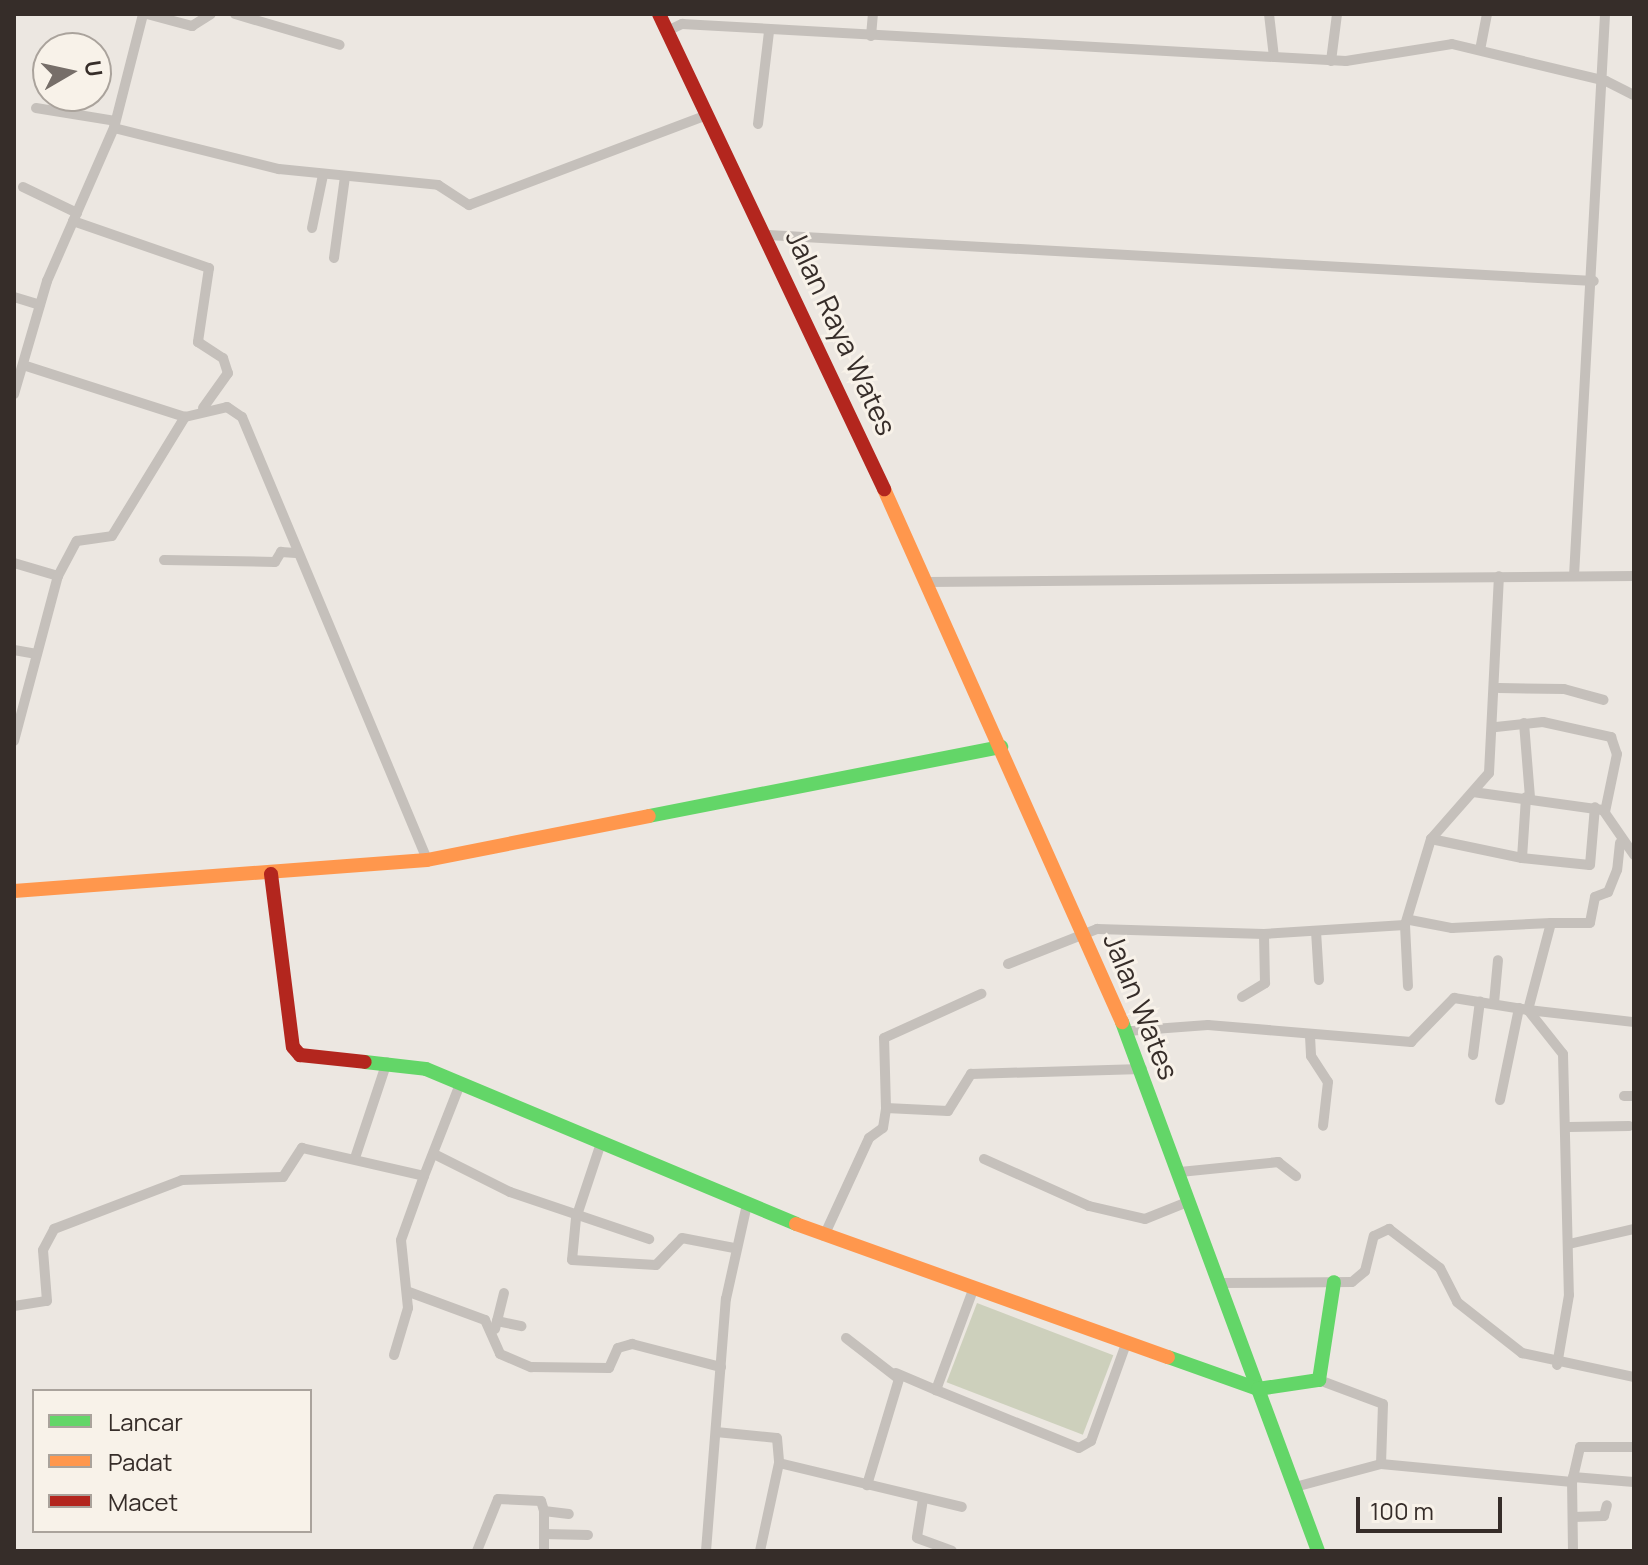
<!DOCTYPE html>
<style>
body{margin:0}
#map{position:relative;width:1648px;height:1565px;overflow:hidden;background:#ece7e1;font-family:Manrope,sans-serif}
div>[style]{position:absolute}
.green>*{inset:0;background:#cdd0bc;transform-origin:0 0}
.street>*{height:10px;margin:-5px;padding:0 5px;transform-origin:5px;border-radius:5px;background:#c5c0bb}
.fast>*{height:14px;margin:-7px;padding:0 7px;transform-origin:7px;border-radius:7px;background:#63d668}
.slow>*{height:14px;margin:-7px;padding:0 7px;transform-origin:7px;border-radius:7px;background:#ff974d}
.jam>*{height:14px;margin:-7px;padding:0 7px;transform-origin:7px;border-radius:7px;background:#b3261e}
span{translate:-50% -50%;white-space:nowrap;text-align:center;line-height:1.15;-webkit-text-stroke:6px #f8f2e9;paint-order:stroke}
.street-label{font-size:28px;color:#362d29}
.frame{position:absolute;inset:0;border:16px solid #362d29;pointer-events:none}
.legend{position:absolute;left:32px;top:1389px;width:280px;height:144px;box-sizing:border-box;background:#f8f2e9;border:2px solid #aaa39c;margin:0;padding:10px 14px;list-style:none;font-size:24px;color:#362d29}
.legend li{display:flex;align-items:center;gap:16px;height:40px}
.legend b{width:40px;border:2px solid #aaa39c}
.north{position:absolute;left:32px;top:32px;width:80px;height:80px;box-sizing:border-box;background:#f8f2e9;border:2px solid #aaa39c;border-radius:50%;rotate:81deg;font-size:22px;font-weight:700;line-height:32px;text-align:center;color:#362d29}
.north::after{content:'';display:block;margin:auto;width:28px;height:36px;background:#766e69;clip-path:polygon(50% 0,100% 100%,50% 72%,0 100%)}
.scale{position:absolute;left:1356px;top:1497px;width:146px;height:36px;box-sizing:border-box;border:4px solid #362d29;border-top:0;padding-left:10px;font-size:24px;line-height:28px;white-space:nowrap;color:#362d29;-webkit-text-stroke:6px #f8f2e9;paint-order:stroke}
</style>
<div id="map">
<div class="green">
<i style="left:977px;top:1303px;width:146px;height:85px;rotate:21deg"></i>
</div>
<div class="street">
<i style="left:147px;top:14px;width:47px;rotate:14.9deg"></i>
<i style="left:192px;top:26px;width:22px;rotate:-32deg"></i>
<i style="left:235px;top:14px;width:109px;rotate:16.4deg"></i>
<i style="left:1269px;top:14px;width:43px;rotate:83.4deg"></i>
<i style="left:667px;top:31px;width:17px;rotate:-25deg"></i>
<i style="left:682px;top:24px;width:665px;rotate:3.19deg"></i>
<i style="left:1346px;top:61px;width:107px;rotate:-9.1deg"></i>
<i style="left:1452px;top:44px;width:158px;rotate:13.5deg"></i>
<i style="left:1606px;top:81px;width:31px;rotate:27deg"></i>
<i style="left:871px;top:36px;width:22px;rotate:-85deg"></i>
<i style="left:1480px;top:50px;width:37px;rotate:-79deg"></i>
<i style="left:1331px;top:61px;width:47px;rotate:-82.7deg"></i>
<i style="left:36px;top:108px;width:80px;rotate:9.3deg"></i>
<i style="left:758px;top:124px;width:93px;rotate:-83.2deg"></i>
<i style="left:114px;top:128px;width:170px;rotate:14deg"></i>
<i style="left:279px;top:169px;width:160px;rotate:5.7deg"></i>
<i style="left:438px;top:185px;width:37px;rotate:33deg"></i>
<i style="left:469px;top:205px;width:252px;rotate:-20.7deg"></i>
<i style="left:23px;top:187px;width:60px;rotate:25.7deg"></i>
<i style="left:73px;top:221px;width:144px;rotate:19.1deg"></i>
<i style="left:209px;top:268px;width:75px;rotate:98.5deg"></i>
<i style="left:198px;top:342px;width:30px;rotate:33deg"></i>
<i style="left:223px;top:358px;width:16px;rotate:72deg"></i>
<i style="left:228px;top:373px;width:43px;rotate:125.5deg"></i>
<i style="left:312px;top:228px;width:54px;rotate:-78.3deg"></i>
<i style="left:768px;top:235px;width:827px;rotate:3.19deg"></i>
<i style="left:334px;top:258px;width:82px;rotate:-82.3deg"></i>
<i style="left:14px;top:297px;width:27px;rotate:17deg"></i>
<i style="left:23px;top:365px;width:170px;rotate:17.8deg"></i>
<i style="left:14px;top:394px;width:118px;rotate:-73.7deg"></i>
<i style="left:47px;top:281px;width:167px;rotate:-66.4deg"></i>
<i style="left:114px;top:128px;width:118px;rotate:-75.7deg"></i>
<i style="left:164px;top:560px;width:111px;rotate:1deg"></i>
<i style="left:275px;top:562px;width:12px;rotate:-59deg"></i>
<i style="left:281px;top:552px;width:15px;rotate:4deg"></i>
<i style="left:14px;top:563px;width:46px;rotate:16.5deg"></i>
<i style="left:1574px;top:576px;width:563px;rotate:-86.84deg"></i>
<i style="left:927px;top:582px;width:707px;rotate:-0.49deg"></i>
<i style="left:14px;top:650px;width:23px;rotate:10deg"></i>
<i style="left:1499px;top:688px;width:65px;rotate:0.9deg"></i>
<i style="left:1564px;top:689px;width:41px;rotate:15.4deg"></i>
<i style="left:1524px;top:723px;width:74px;rotate:85.4deg"></i>
<i style="left:1496px;top:727px;width:47px;rotate:-6.1deg"></i>
<i style="left:1543px;top:722px;width:70px;rotate:12.4deg"></i>
<i style="left:1611px;top:737px;width:18px;rotate:71deg"></i>
<i style="left:1617px;top:754px;width:59px;rotate:101.7deg"></i>
<i style="left:14px;top:741px;width:171px;rotate:-75.1deg"></i>
<i style="left:58px;top:576px;width:40px;rotate:-62deg"></i>
<i style="left:77px;top:541px;width:35px;rotate:-8deg"></i>
<i style="left:112px;top:536px;width:140px;rotate:-58.5deg"></i>
<i style="left:185px;top:417px;width:43px;rotate:-13.4deg"></i>
<i style="left:227px;top:407px;width:18px;rotate:34deg"></i>
<i style="left:242px;top:417px;width:480px;rotate:67.3deg"></i>
<i style="left:1473px;top:792px;width:131px;rotate:7.9deg"></i>
<i style="left:1603px;top:810px;width:55px;rotate:55.4deg"></i>
<i style="left:1431px;top:839px;width:93px;rotate:11.8deg"></i>
<i style="left:1522px;top:858px;width:61px;rotate:-86.2deg"></i>
<i style="left:1620px;top:843px;width:27px;rotate:96deg"></i>
<i style="left:1617px;top:870px;width:24px;rotate:112deg"></i>
<i style="left:1608px;top:892px;width:14px;rotate:159deg"></i>
<i style="left:1595px;top:897px;width:26px;rotate:101deg"></i>
<i style="left:1590px;top:923px;width:39px;rotate:180deg"></i>
<i style="left:1551px;top:923px;width:90px;rotate:104.8deg"></i>
<i style="left:1528px;top:1010px;width:107px;rotate:6.5deg"></i>
<i style="left:1522px;top:858px;width:68px;rotate:5.9deg"></i>
<i style="left:1590px;top:865px;width:58px;rotate:-85.1deg"></i>
<i style="left:1410px;top:920px;width:43px;rotate:10.8deg"></i>
<i style="left:1452px;top:928px;width:99px;rotate:-2.9deg"></i>
<i style="left:1405px;top:925px;width:61px;rotate:87.2deg"></i>
<i style="left:1316px;top:931px;width:49px;rotate:86.5deg"></i>
<i style="left:1008px;top:964px;width:96px;rotate:-21.5deg"></i>
<i style="left:1097px;top:929px;width:167px;rotate:1.7deg"></i>
<i style="left:1264px;top:934px;width:141px;rotate:-3.7deg"></i>
<i style="left:1405px;top:925px;width:90px;rotate:-73.2deg"></i>
<i style="left:1431px;top:839px;width:88px;rotate:-48.7deg"></i>
<i style="left:1489px;top:773px;width:197px;rotate:-87.1deg"></i>
<i style="left:1242px;top:997px;width:27px;rotate:-31deg"></i>
<i style="left:1265px;top:983px;width:49px;rotate:-91.2deg"></i>
<i style="left:1494px;top:1003px;width:43px;rotate:-84.7deg"></i>
<i style="left:1127px;top:1031px;width:81px;rotate:-4.2deg"></i>
<i style="left:1208px;top:1025px;width:204px;rotate:4.8deg"></i>
<i style="left:1411px;top:1042px;width:62px;rotate:-45.7deg"></i>
<i style="left:1454px;top:998px;width:75px;rotate:9.2deg"></i>
<i style="left:1528px;top:1010px;width:56px;rotate:51.5deg"></i>
<i style="left:1563px;top:1054px;width:241px;rotate:88.6deg"></i>
<i style="left:1569px;top:1295px;width:71px;rotate:99.7deg"></i>
<i style="left:1310px;top:1036px;width:20px;rotate:87deg"></i>
<i style="left:1311px;top:1056px;width:31px;rotate:57deg"></i>
<i style="left:1328px;top:1082px;width:44px;rotate:96.5deg"></i>
<i style="left:1473px;top:1055px;width:54px;rotate:-82.6deg"></i>
<i style="left:1624px;top:1096px;width:10px"></i>
<i style="left:1500px;top:1100px;width:94px;rotate:-78.3deg"></i>
<i style="left:886px;top:1108px;width:70px;rotate:-91.6deg"></i>
<i style="left:884px;top:1038px;width:107px;rotate:-24.4deg"></i>
<i style="left:1569px;top:1127px;width:60px;rotate:-1deg"></i>
<i style="left:600px;top:1146px;width:76px;rotate:108.4deg"></i>
<i style="left:576px;top:1218px;width:42px;rotate:95.4deg"></i>
<i style="left:572px;top:1260px;width:84px;rotate:3.4deg"></i>
<i style="left:656px;top:1265px;width:37px;rotate:-46deg"></i>
<i style="left:682px;top:1238px;width:53px;rotate:10.9deg"></i>
<i style="left:434px;top:1154px;width:85px;rotate:26.6deg"></i>
<i style="left:510px;top:1192px;width:147px;rotate:18.7deg"></i>
<i style="left:355px;top:1158px;width:101px;rotate:-71.6deg"></i>
<i style="left:984px;top:1159px;width:115px;rotate:24.1deg"></i>
<i style="left:1089px;top:1206px;width:57px;rotate:13.1deg"></i>
<i style="left:1145px;top:1219px;width:48px;rotate:-21.8deg"></i>
<i style="left:1180px;top:1172px;width:99px;rotate:-5.8deg"></i>
<i style="left:1278px;top:1162px;width:23px;rotate:38deg"></i>
<i style="left:824px;top:1236px;width:108px;rotate:-65.3deg"></i>
<i style="left:869px;top:1138px;width:17px;rotate:-36deg"></i>
<i style="left:883px;top:1128px;width:20px;rotate:-81deg"></i>
<i style="left:886px;top:1108px;width:62px;rotate:2.8deg"></i>
<i style="left:948px;top:1111px;width:44px;rotate:-58.1deg"></i>
<i style="left:971px;top:1074px;width:171px;rotate:-1.7deg"></i>
<i style="left:1569px;top:1244px;width:67px;rotate:-13deg"></i>
<i style="left:1220px;top:1283px;width:132px;rotate:-0.4deg"></i>
<i style="left:1352px;top:1282px;width:17px;rotate:-40deg"></i>
<i style="left:1365px;top:1271px;width:36px;rotate:-76deg"></i>
<i style="left:1374px;top:1236px;width:17px;rotate:-25deg"></i>
<i style="left:1389px;top:1229px;width:64px;rotate:37.4deg"></i>
<i style="left:1440px;top:1268px;width:38px;rotate:63deg"></i>
<i style="left:1457px;top:1302px;width:83px;rotate:38.1deg"></i>
<i style="left:1522px;top:1353px;width:115px;rotate:12.1deg"></i>
<i style="left:973px;top:1290px;width:107px;rotate:110.3deg"></i>
<i style="left:936px;top:1390px;width:154px;rotate:22.1deg"></i>
<i style="left:1079px;top:1448px;width:14px;rotate:-30deg"></i>
<i style="left:1091px;top:1441px;width:103px;rotate:-70.2deg"></i>
<i style="left:409px;top:1292px;width:81px;rotate:20.2deg"></i>
<i style="left:485px;top:1320px;width:37px;rotate:66deg"></i>
<i style="left:500px;top:1354px;width:34px;rotate:23deg"></i>
<i style="left:531px;top:1367px;width:78px;rotate:0.7deg"></i>
<i style="left:609px;top:1368px;width:22px;rotate:-66deg"></i>
<i style="left:618px;top:1348px;width:15px;rotate:-16deg"></i>
<i style="left:632px;top:1344px;width:92px;rotate:14.5deg"></i>
<i style="left:14px;top:1306px;width:33px;rotate:-9deg"></i>
<i style="left:47px;top:1301px;width:51px;rotate:-94.5deg"></i>
<i style="left:43px;top:1250px;width:24px;rotate:-62deg"></i>
<i style="left:54px;top:1229px;width:137px;rotate:-20.9deg"></i>
<i style="left:182px;top:1180px;width:101px;rotate:-1.7deg"></i>
<i style="left:283px;top:1177px;width:35px;rotate:-57deg"></i>
<i style="left:302px;top:1148px;width:125px;rotate:12.9deg"></i>
<i style="left:424px;top:1176px;width:99px;rotate:-68.6deg"></i>
<i style="left:497px;top:1321px;width:25px;rotate:12deg"></i>
<i style="left:495px;top:1329px;width:37px;rotate:-76deg"></i>
<i style="left:846px;top:1338px;width:67px;rotate:37.7deg"></i>
<i style="left:899px;top:1379px;width:111px;rotate:106.8deg"></i>
<i style="left:394px;top:1355px;width:49px;rotate:-73.4deg"></i>
<i style="left:408px;top:1308px;width:68px;rotate:-95.9deg"></i>
<i style="left:401px;top:1240px;width:68px;rotate:-70.2deg"></i>
<i style="left:896px;top:1373px;width:43px;rotate:23deg"></i>
<i style="left:1319px;top:1380px;width:68px;rotate:20.6deg"></i>
<i style="left:1383px;top:1404px;width:60px;rotate:91.9deg"></i>
<i style="left:716px;top:1432px;width:61px;rotate:5.6deg"></i>
<i style="left:777px;top:1438px;width:25px;rotate:85deg"></i>
<i style="left:779px;top:1463px;width:188px;rotate:13.5deg"></i>
<i style="left:1573px;top:1477px;width:61px;rotate:4.7deg"></i>
<i style="left:1295px;top:1487px;width:89px;rotate:-15deg"></i>
<i style="left:1381px;top:1464px;width:192px;rotate:5.4deg"></i>
<i style="left:923px;top:1499px;width:39px;rotate:99deg"></i>
<i style="left:917px;top:1538px;width:37px;rotate:20deg"></i>
<i style="left:1573px;top:1517px;width:31px;rotate:-2deg"></i>
<i style="left:1604px;top:1516px;width:11px;rotate:-75deg"></i>
<i style="left:544px;top:1534px;width:44px;rotate:1.3deg"></i>
<i style="left:477px;top:1551px;width:56px;rotate:-68deg"></i>
<i style="left:498px;top:1499px;width:43px;rotate:2.7deg"></i>
<i style="left:541px;top:1501px;width:10px;rotate:73deg"></i>
<i style="left:544px;top:1511px;width:25px;rotate:7deg"></i>
<i style="left:544px;top:1551px;width:40px;rotate:-90deg"></i>
<i style="left:706px;top:1551px;width:253px;rotate:-85.5deg"></i>
<i style="left:726px;top:1299px;width:97px;rotate:-77.5deg"></i>
<i style="left:760px;top:1551px;width:90px;rotate:-77.8deg"></i>
<i style="left:1573px;top:1551px;width:69px;rotate:-90.8deg"></i>
<i style="left:1572px;top:1482px;width:36px;rotate:-77deg"></i>
<i style="left:1580px;top:1447px;width:54px"></i>
</div>
<div class="fast">
<i style="left:649px;top:816px;width:359px;rotate:-11.1deg"></i>
<i style="left:1122px;top:1022px;width:564px;rotate:69.67deg"></i>
<i style="left:365px;top:1062px;width:61px;rotate:6.5deg"></i>
<i style="left:426px;top:1069px;width:401px;rotate:22.7deg"></i>
<i style="left:1168px;top:1357px;width:96px;rotate:19.6deg"></i>
<i style="left:1258px;top:1389px;width:62px;rotate:-8.4deg"></i>
<i style="left:1319px;top:1380px;width:99px;rotate:-81.3deg"></i>
</div>
<div class="slow">
<i style="left:884px;top:489px;width:584px;rotate:65.94deg"></i>
<i style="left:14px;top:891px;width:414px;rotate:-4.3deg"></i>
<i style="left:427px;top:860px;width:226px;rotate:-11.2deg"></i>
<i style="left:796px;top:1224px;width:395px;rotate:19.7deg"></i>
</div>
<div class="jam">
<i style="left:659px;top:14px;width:526px;rotate:64.65deg"></i>
<i style="left:271px;top:874px;width:174px;rotate:82.8deg"></i>
<i style="left:293px;top:1047px;width:11px;rotate:49deg"></i>
<i style="left:300px;top:1055px;width:65px;rotate:6.1deg"></i>
</div>
<div class="street-label">
<span style="left:842px;top:332px;rotate:65deg">Jalan Raya Wates</span>
<span style="left:1142px;top:1006px;rotate:68deg">Jalan Wates</span>
</div>
<div class="frame"></div>
<ul class="legend">
<li><b style="height:10px;background:#63d668"></b>Lancar</li>
<li><b style="height:10px;background:#ff974d"></b>Padat</li>
<li><b style="height:10px;background:#b3261e"></b>Macet</li>
</ul>
<div class="north">U</div>
<div class="scale">100 m</div>
</div>
